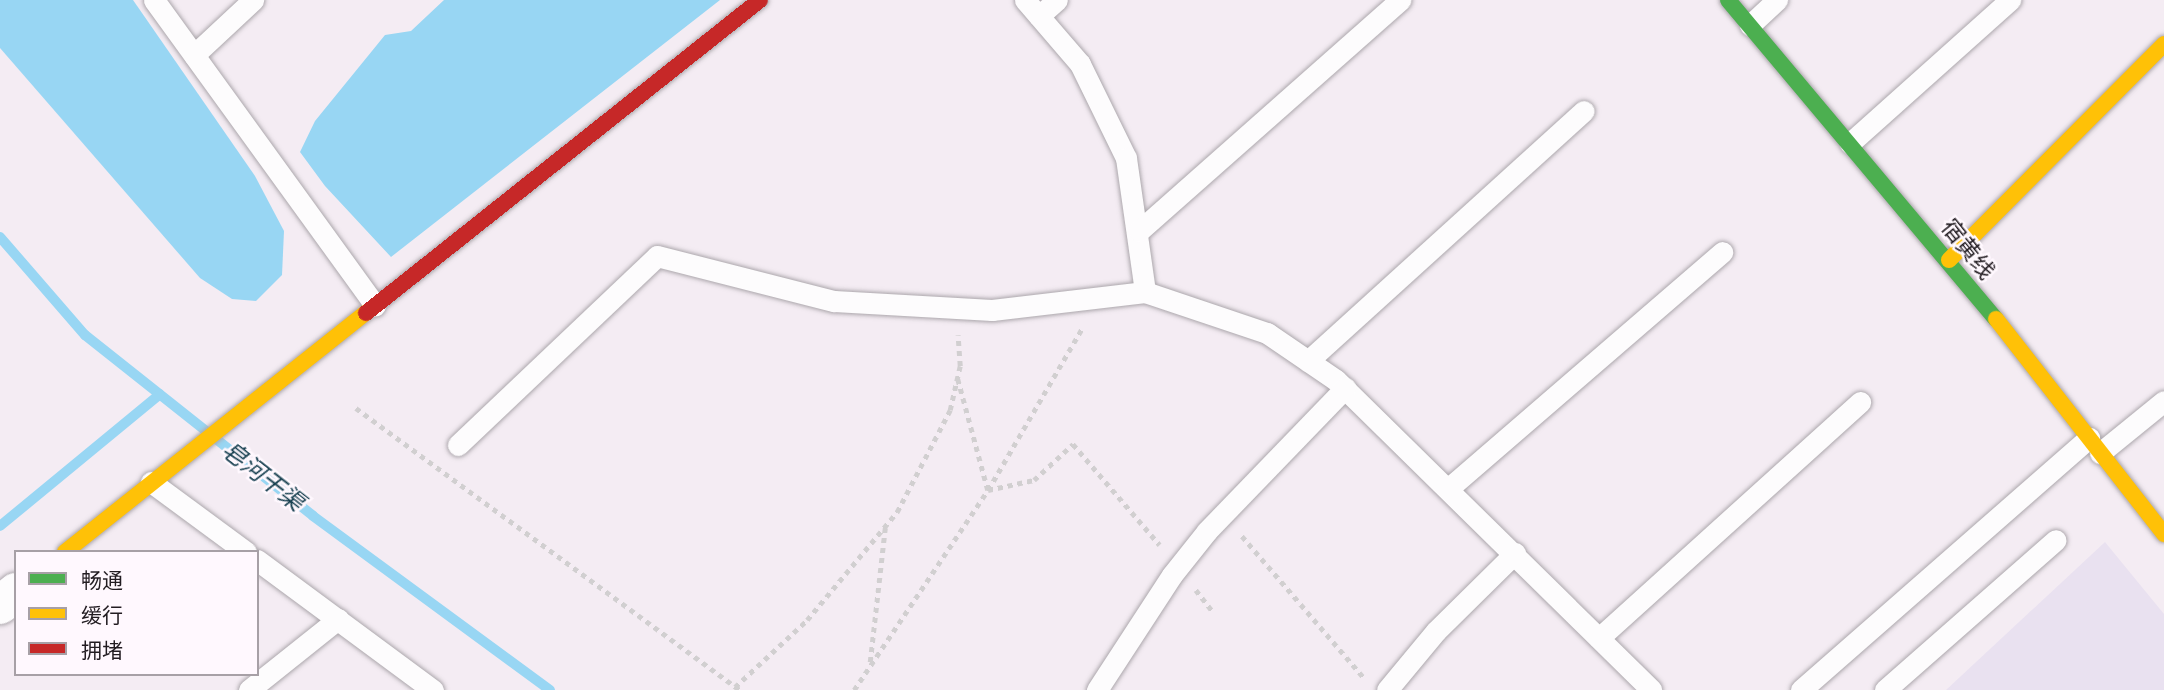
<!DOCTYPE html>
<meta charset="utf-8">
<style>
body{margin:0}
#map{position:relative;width:2164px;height:690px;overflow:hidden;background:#f4ecf3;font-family:Cabin,"Noto Sans SC",sans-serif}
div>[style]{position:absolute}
.education>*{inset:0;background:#e9e1f0}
.water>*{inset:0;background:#98d6f3}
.stream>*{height:10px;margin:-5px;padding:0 5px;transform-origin:5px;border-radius:5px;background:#98d6f3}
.path>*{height:4.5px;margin-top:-2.25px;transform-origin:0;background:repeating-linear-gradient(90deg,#d1cfd0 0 5px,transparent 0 10px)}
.roads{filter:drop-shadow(0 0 2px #aca7ac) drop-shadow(0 0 2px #aca7ac)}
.lane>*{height:21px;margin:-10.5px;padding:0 10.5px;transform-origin:10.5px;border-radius:10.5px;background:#fdfcfd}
.street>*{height:38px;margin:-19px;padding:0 19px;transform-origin:19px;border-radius:19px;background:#fdfcfd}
.fast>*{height:16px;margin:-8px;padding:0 8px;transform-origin:8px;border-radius:8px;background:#4caf50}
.slow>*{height:16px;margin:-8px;padding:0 8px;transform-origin:8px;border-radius:8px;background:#ffc107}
.jam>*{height:16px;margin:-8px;padding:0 8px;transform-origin:8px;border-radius:8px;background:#c62828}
span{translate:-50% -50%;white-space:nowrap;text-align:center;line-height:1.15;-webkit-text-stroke:5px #fff8fe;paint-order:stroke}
.street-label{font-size:23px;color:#221c21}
.water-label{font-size:24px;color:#163f4f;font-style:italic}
.legend{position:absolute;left:14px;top:550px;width:245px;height:126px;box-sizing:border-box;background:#fff8fe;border:2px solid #a7a0a6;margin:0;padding:9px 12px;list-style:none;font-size:21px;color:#221c21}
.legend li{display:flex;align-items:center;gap:14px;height:35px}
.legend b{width:35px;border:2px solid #a7a0a6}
</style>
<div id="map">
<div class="education">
<i style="clip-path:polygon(2105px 542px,2164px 614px,2164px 690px,1946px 690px)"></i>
</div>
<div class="water">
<i style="clip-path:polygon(0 0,133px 0,255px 176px,284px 231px,282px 275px,256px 301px,232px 299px,200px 278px,0 48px)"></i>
<i style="clip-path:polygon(444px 0,720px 0,391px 257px,325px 186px,300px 152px,315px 121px,385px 35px,411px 31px)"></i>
</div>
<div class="stream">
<i style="left:0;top:237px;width:130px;rotate:49.1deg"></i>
<i style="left:85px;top:335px;width:291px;rotate:38.4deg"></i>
<i style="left:313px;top:516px;width:294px;rotate:36.3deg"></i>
<i style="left:0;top:526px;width:207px;rotate:-39.5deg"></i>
</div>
<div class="path">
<i style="left:958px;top:379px;width:115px;rotate:74.9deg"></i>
<i style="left:988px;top:490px;width:47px;rotate:-12.3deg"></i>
<i style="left:1034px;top:480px;width:53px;rotate:-42.7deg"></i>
<i style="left:1073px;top:444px;width:133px;rotate:49.3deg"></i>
<i style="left:356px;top:408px;width:476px;rotate:36.3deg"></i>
<i style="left:1242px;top:536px;width:187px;rotate:49.3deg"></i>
<i style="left:1196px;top:590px;width:28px;rotate:52deg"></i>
<i style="left:870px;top:662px;width:135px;rotate:-83.6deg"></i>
<i style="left:735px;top:687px;width:98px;rotate:-42.9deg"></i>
<i style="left:807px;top:620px;width:141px;rotate:-50.2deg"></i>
<i style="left:897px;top:512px;width:115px;rotate:-62.5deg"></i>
<i style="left:950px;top:410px;width:45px;rotate:-77.2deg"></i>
<i style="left:960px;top:366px;width:31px;rotate:-94deg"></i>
<i style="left:854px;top:690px;width:241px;rotate:-56.2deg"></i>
<i style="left:988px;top:490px;width:189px;rotate:-59.8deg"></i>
</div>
<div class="roads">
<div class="lane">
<i style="left:154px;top:0;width:377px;rotate:54.1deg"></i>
<i style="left:1025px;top:0;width:84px;rotate:49.3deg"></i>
<i style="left:1080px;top:64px;width:105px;rotate:63.9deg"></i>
<i style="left:1126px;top:158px;width:135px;rotate:81.9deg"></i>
<i style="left:1039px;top:16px;width:24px;rotate:-42deg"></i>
<i style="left:1750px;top:25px;width:37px;rotate:-43deg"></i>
<i style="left:194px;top:55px;width:81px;rotate:-43deg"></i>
<i style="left:1850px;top:143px;width:215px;rotate:-41.8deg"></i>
<i style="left:1139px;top:231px;width:349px;rotate:-41.5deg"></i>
<i style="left:1308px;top:361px;width:372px;rotate:-42.2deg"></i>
<i style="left:458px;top:445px;width:274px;rotate:-43.5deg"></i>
<i style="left:657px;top:256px;width:183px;rotate:14.3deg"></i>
<i style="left:834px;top:301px;width:158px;rotate:3.3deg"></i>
<i style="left:992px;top:310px;width:154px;rotate:-6.7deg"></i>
<i style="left:1145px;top:292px;width:129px;rotate:18.6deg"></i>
<i style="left:1267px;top:333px;width:83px;rotate:34.3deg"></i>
<i style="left:1336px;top:380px;width:442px;rotate:44.5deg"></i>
<i style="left:2100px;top:453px;width:82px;rotate:-39.1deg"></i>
<i style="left:151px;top:482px;width:118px;rotate:36.4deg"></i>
<i style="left:1449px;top:488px;width:361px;rotate:-40.8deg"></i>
<i style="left:257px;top:560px;width:219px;rotate:36.5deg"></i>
<i style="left:1599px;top:638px;width:352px;rotate:-42.1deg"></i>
<i style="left:249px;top:690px;width:114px;rotate:-38.6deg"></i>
<i style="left:1097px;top:690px;width:137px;rotate:-56.9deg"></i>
<i style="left:1172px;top:575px;width:56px;rotate:-51.5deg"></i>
<i style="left:1207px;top:531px;width:199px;rotate:-46deg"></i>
<i style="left:1387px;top:690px;width:77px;rotate:-50.3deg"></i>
<i style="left:1436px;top:631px;width:111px;rotate:-44.6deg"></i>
<i style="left:1801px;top:690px;width:383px;rotate:-41.2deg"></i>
<i style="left:1885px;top:690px;width:227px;rotate:-41.3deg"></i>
</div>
<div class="street">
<i style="left:0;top:605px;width:21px;rotate:-39deg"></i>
</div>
<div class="fast">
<i style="left:1728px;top:0;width:417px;rotate:50deg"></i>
</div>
<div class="slow">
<i style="left:1949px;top:260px;width:305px;rotate:-45.1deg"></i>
<i style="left:1996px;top:319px;width:273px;rotate:52deg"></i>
<i style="left:65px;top:552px;width:384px;rotate:-38.5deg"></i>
</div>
<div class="jam">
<i style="left:366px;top:313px;width:503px;rotate:-38.46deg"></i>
</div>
</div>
<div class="street-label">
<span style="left:1968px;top:249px;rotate:51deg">宿黄线</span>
</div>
<div class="water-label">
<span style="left:263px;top:476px;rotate:38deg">皂河干渠</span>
</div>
<ul class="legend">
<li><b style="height:9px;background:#4caf50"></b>畅通</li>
<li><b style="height:9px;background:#ffc107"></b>缓行</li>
<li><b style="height:9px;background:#c62828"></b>拥堵</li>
</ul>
</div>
